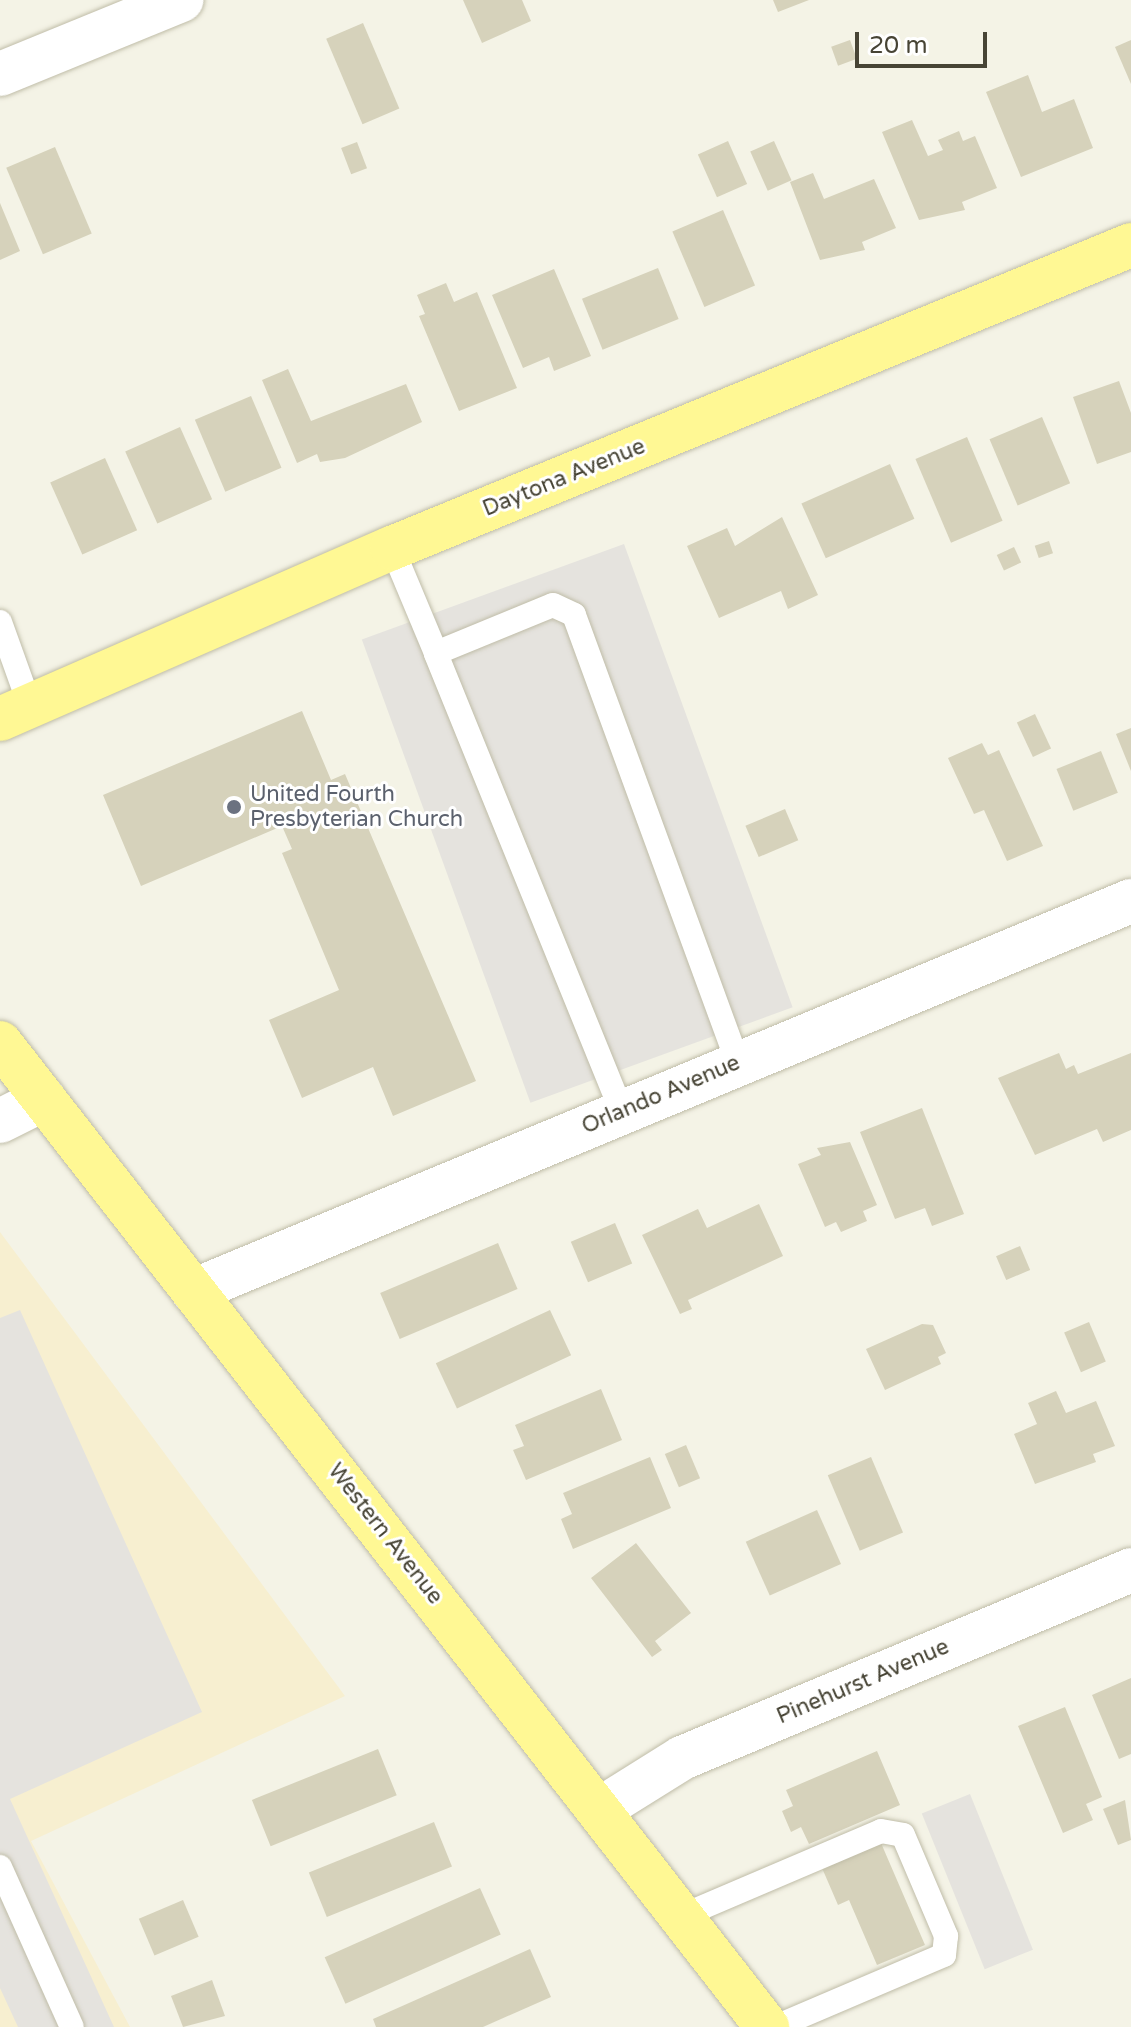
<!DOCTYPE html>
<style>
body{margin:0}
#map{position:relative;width:1131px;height:2027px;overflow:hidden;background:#f4f3e6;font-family:"Varela Round",sans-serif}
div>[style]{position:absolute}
.commercial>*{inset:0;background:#f7efd0}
.parking>*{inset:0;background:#e5e3de;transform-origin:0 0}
.building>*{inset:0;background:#d6d2bb;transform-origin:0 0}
.roads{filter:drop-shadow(0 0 2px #c0bda8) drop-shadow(0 0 2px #c0bda8)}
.service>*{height:24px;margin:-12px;padding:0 12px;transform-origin:12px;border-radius:12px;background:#fff}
.minor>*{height:44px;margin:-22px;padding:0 22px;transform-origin:22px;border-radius:22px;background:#fff}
.primary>*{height:44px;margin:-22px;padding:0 22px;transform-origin:22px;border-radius:22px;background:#fff894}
.dots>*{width:22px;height:22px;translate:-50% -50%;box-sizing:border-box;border:4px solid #fff;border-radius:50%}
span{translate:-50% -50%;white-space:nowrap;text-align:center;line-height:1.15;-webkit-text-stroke:6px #fff;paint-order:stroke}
.street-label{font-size:22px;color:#474435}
.worship-label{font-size:22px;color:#5b616d}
.left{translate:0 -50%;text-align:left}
.scale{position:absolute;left:855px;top:32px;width:132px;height:36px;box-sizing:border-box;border:4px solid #474435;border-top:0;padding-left:10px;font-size:24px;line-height:28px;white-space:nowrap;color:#474435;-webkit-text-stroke:6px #fff;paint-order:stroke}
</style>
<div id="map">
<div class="commercial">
<i style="clip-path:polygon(0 1232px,345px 1696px,31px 1841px,130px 2027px,0 2027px)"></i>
</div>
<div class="parking">
<i style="left:624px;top:544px;width:493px;height:279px;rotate:70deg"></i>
<i style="clip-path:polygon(20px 1310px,202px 1712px,10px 1799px,114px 2027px,18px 2027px,0 1988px,0 1318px)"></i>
<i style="left:970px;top:1794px;width:168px;height:52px;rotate:68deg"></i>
</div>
<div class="building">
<i style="clip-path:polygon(463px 0,522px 0,531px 21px,482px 43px)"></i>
<i style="clip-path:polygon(773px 0,809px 0,778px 12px)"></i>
<i style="left:363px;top:23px;width:93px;height:40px;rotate:67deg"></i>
<i style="left:850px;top:40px;width:20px;height:20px;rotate:70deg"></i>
<i style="clip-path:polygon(1131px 40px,1131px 84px,1115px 47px)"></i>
<i style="clip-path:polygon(1028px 75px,1042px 112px,1074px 99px,1093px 148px,1021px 177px,986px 92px)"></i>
<i style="clip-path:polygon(912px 120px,928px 156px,943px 150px,938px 140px,959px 131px,963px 141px,975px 136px,997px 188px,962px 202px,965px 210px,919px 220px,882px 132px)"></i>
<i style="left:728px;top:141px;width:47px;height:33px;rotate:66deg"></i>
<i style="left:774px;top:141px;width:43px;height:26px;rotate:66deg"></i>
<i style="left:357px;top:142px;width:28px;height:17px;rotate:69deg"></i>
<i style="left:55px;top:147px;width:94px;height:53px;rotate:67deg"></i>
<i style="clip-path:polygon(813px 173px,824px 199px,874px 179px,896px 228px,862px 242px,865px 250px,820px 260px,790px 182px)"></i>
<i style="clip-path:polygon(0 203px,20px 251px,0 260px)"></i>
<i style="left:723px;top:210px;width:82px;height:55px;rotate:67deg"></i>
<i style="left:658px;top:268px;width:55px;height:82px;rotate:68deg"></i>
<i style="clip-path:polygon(554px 269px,591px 356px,554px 371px,549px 357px,523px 368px,492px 295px)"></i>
<i style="clip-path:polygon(446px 283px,454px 302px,477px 292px,517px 388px,459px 411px,419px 316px,425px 314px,417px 295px)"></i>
<i style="clip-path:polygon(288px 369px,311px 421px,406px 384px,422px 422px,345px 458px,320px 462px,317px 454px,297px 463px,262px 380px)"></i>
<i style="clip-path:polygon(1119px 381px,1131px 413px,1131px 452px,1097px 464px,1073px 397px)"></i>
<i style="left:251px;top:396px;width:78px;height:61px;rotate:67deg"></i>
<i style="left:1042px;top:417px;width:72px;height:57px;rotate:67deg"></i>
<i style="left:180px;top:427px;width:79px;height:60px;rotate:66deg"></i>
<i style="left:967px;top:437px;width:91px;height:56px;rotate:67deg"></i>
<i style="left:105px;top:458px;width:79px;height:60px;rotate:66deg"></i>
<i style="left:890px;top:464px;width:60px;height:97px;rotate:66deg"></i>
<i style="clip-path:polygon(782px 517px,818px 595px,788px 609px,781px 591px,719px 618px,687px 546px,727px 528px,735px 546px)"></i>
<i style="left:1049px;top:541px;width:13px;height:15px;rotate:72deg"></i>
<i style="left:1014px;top:547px;width:17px;height:19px;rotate:65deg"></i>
<i style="clip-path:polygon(302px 711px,331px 780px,345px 774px,476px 1081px,393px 1116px,373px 1067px,302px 1098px,269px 1020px,339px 990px,282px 853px,292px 849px,282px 826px,141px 886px,103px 795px)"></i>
<i style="left:1035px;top:714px;width:38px;height:20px;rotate:65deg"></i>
<i style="clip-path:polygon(1131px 728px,1131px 771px,1116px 734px)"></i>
<i style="clip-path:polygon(982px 743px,988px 755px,999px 750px,1043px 846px,1007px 861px,984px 810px,974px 814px,948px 758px)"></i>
<i style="left:1101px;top:751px;width:45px;height:48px;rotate:68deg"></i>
<i style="left:785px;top:809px;width:34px;height:43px;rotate:67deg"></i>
<i style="clip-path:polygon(1059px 1053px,1066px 1069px,1074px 1065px,1078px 1074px,1131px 1053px,1131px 1130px,1103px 1142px,1097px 1129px,1035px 1155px,998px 1078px)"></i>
<i style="clip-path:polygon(922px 1108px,964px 1214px,932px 1226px,925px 1208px,895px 1219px,860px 1132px)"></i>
<i style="clip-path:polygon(850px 1142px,877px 1205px,863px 1211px,867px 1221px,841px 1232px,836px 1222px,825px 1227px,798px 1164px,821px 1155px,817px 1148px)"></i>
<i style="clip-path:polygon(759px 1204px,783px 1256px,688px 1300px,692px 1309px,680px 1314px,642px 1235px,698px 1209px,707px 1228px)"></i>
<i style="left:615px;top:1223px;width:44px;height:48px;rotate:67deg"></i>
<i style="left:498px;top:1243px;width:50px;height:128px;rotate:67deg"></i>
<i style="left:1020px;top:1246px;width:26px;height:26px;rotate:67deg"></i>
<i style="left:550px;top:1310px;width:50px;height:126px;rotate:65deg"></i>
<i style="left:1089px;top:1322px;width:43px;height:27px;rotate:67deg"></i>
<i style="clip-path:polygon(922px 1324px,933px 1325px,946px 1353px,938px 1357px,941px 1364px,885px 1390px,866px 1349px)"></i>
<i style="clip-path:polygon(601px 1389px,622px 1440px,526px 1480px,513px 1450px,524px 1446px,515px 1425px)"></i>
<i style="clip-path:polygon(1056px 1391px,1066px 1413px,1096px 1401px,1115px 1446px,1093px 1454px,1096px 1462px,1035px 1484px,1014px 1434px,1037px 1424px,1028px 1403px)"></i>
<i style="left:686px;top:1445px;width:36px;height:23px;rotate:67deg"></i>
<i style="clip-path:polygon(650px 1457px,671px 1508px,573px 1549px,561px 1519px,572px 1514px,563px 1493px)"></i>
<i style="left:871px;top:1457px;width:82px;height:47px;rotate:67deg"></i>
<i style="left:817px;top:1510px;width:59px;height:78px;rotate:66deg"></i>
<i style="clip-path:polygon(636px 1543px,691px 1613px,655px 1641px,662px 1650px,652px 1657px,591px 1578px)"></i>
<i style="clip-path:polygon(1131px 1678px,1131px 1754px,1119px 1759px,1092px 1695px)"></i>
<i style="clip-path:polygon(1065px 1707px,1102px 1797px,1086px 1804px,1093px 1820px,1063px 1833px,1018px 1726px)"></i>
<i style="left:378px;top:1749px;width:50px;height:136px;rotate:68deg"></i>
<i style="clip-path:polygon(877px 1751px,900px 1805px,809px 1844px,801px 1827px,791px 1832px,782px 1811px,793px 1806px,786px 1790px)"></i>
<i style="clip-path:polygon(1125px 1800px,1131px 1840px,1118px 1845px,1103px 1809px)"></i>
<i style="left:434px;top:1822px;width:48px;height:135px;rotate:68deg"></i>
<i style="clip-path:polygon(881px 1843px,925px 1945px,877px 1965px,849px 1900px,838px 1905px,822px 1868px)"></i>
<i style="left:480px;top:1888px;width:51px;height:170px;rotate:66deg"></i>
<i style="left:183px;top:1900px;width:40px;height:48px;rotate:67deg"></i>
<i style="clip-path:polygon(530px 1949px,551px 1997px,483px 2027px,376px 2027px,373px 2019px)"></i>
<i style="clip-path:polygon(212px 1980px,225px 2016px,183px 2027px,171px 1996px)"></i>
</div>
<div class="roads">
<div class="service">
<i style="left:392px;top:548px;width:114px;rotate:67.3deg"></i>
<i style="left:0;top:622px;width:89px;rotate:70.3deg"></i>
<i style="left:622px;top:1112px;width:495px;rotate:-112.1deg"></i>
<i style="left:436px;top:653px;width:126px;rotate:-22.3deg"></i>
<i style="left:553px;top:605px;width:23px;rotate:25deg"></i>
<i style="left:574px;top:615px;width:477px;rotate:69.9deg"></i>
<i style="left:0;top:1867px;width:175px;rotate:65.8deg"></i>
<i style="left:682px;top:1916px;width:216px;rotate:-23.1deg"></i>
<i style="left:881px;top:1831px;width:22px;rotate:10deg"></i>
<i style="left:903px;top:1835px;width:110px;rotate:66.9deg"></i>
<i style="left:946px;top:1936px;width:19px;rotate:96deg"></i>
<i style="left:944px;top:1955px;width:184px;rotate:156.9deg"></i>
</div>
<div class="minor">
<i style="left:0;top:74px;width:196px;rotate:-22.2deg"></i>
<i style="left:0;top:1121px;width:49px;rotate:-26.6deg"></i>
<i style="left:193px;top:1291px;width:1016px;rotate:-22.58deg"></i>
<i style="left:602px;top:1808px;width:94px;rotate:-32deg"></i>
<i style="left:682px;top:1758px;width:487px;rotate:-22.7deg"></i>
</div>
<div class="primary">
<i style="left:0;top:719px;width:428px;rotate:-23.6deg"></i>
<i style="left:392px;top:548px;width:799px;rotate:-22.29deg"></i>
<i style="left:0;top:1043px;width:1248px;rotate:52.06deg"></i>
</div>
</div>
<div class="dots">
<i style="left:234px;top:807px;background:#6b7280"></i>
</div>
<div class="street-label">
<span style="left:564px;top:478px;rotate:-22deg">Daytona Avenue</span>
<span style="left:661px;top:1095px;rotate:-23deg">Orlando Avenue</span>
<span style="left:385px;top:1534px;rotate:52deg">Western Avenue</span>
<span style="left:863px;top:1682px;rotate:-23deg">Pinehurst Avenue</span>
</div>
<div class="worship-label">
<span class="left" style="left:250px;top:807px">United Fourth<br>Presbyterian Church</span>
</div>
<div class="scale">20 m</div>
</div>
